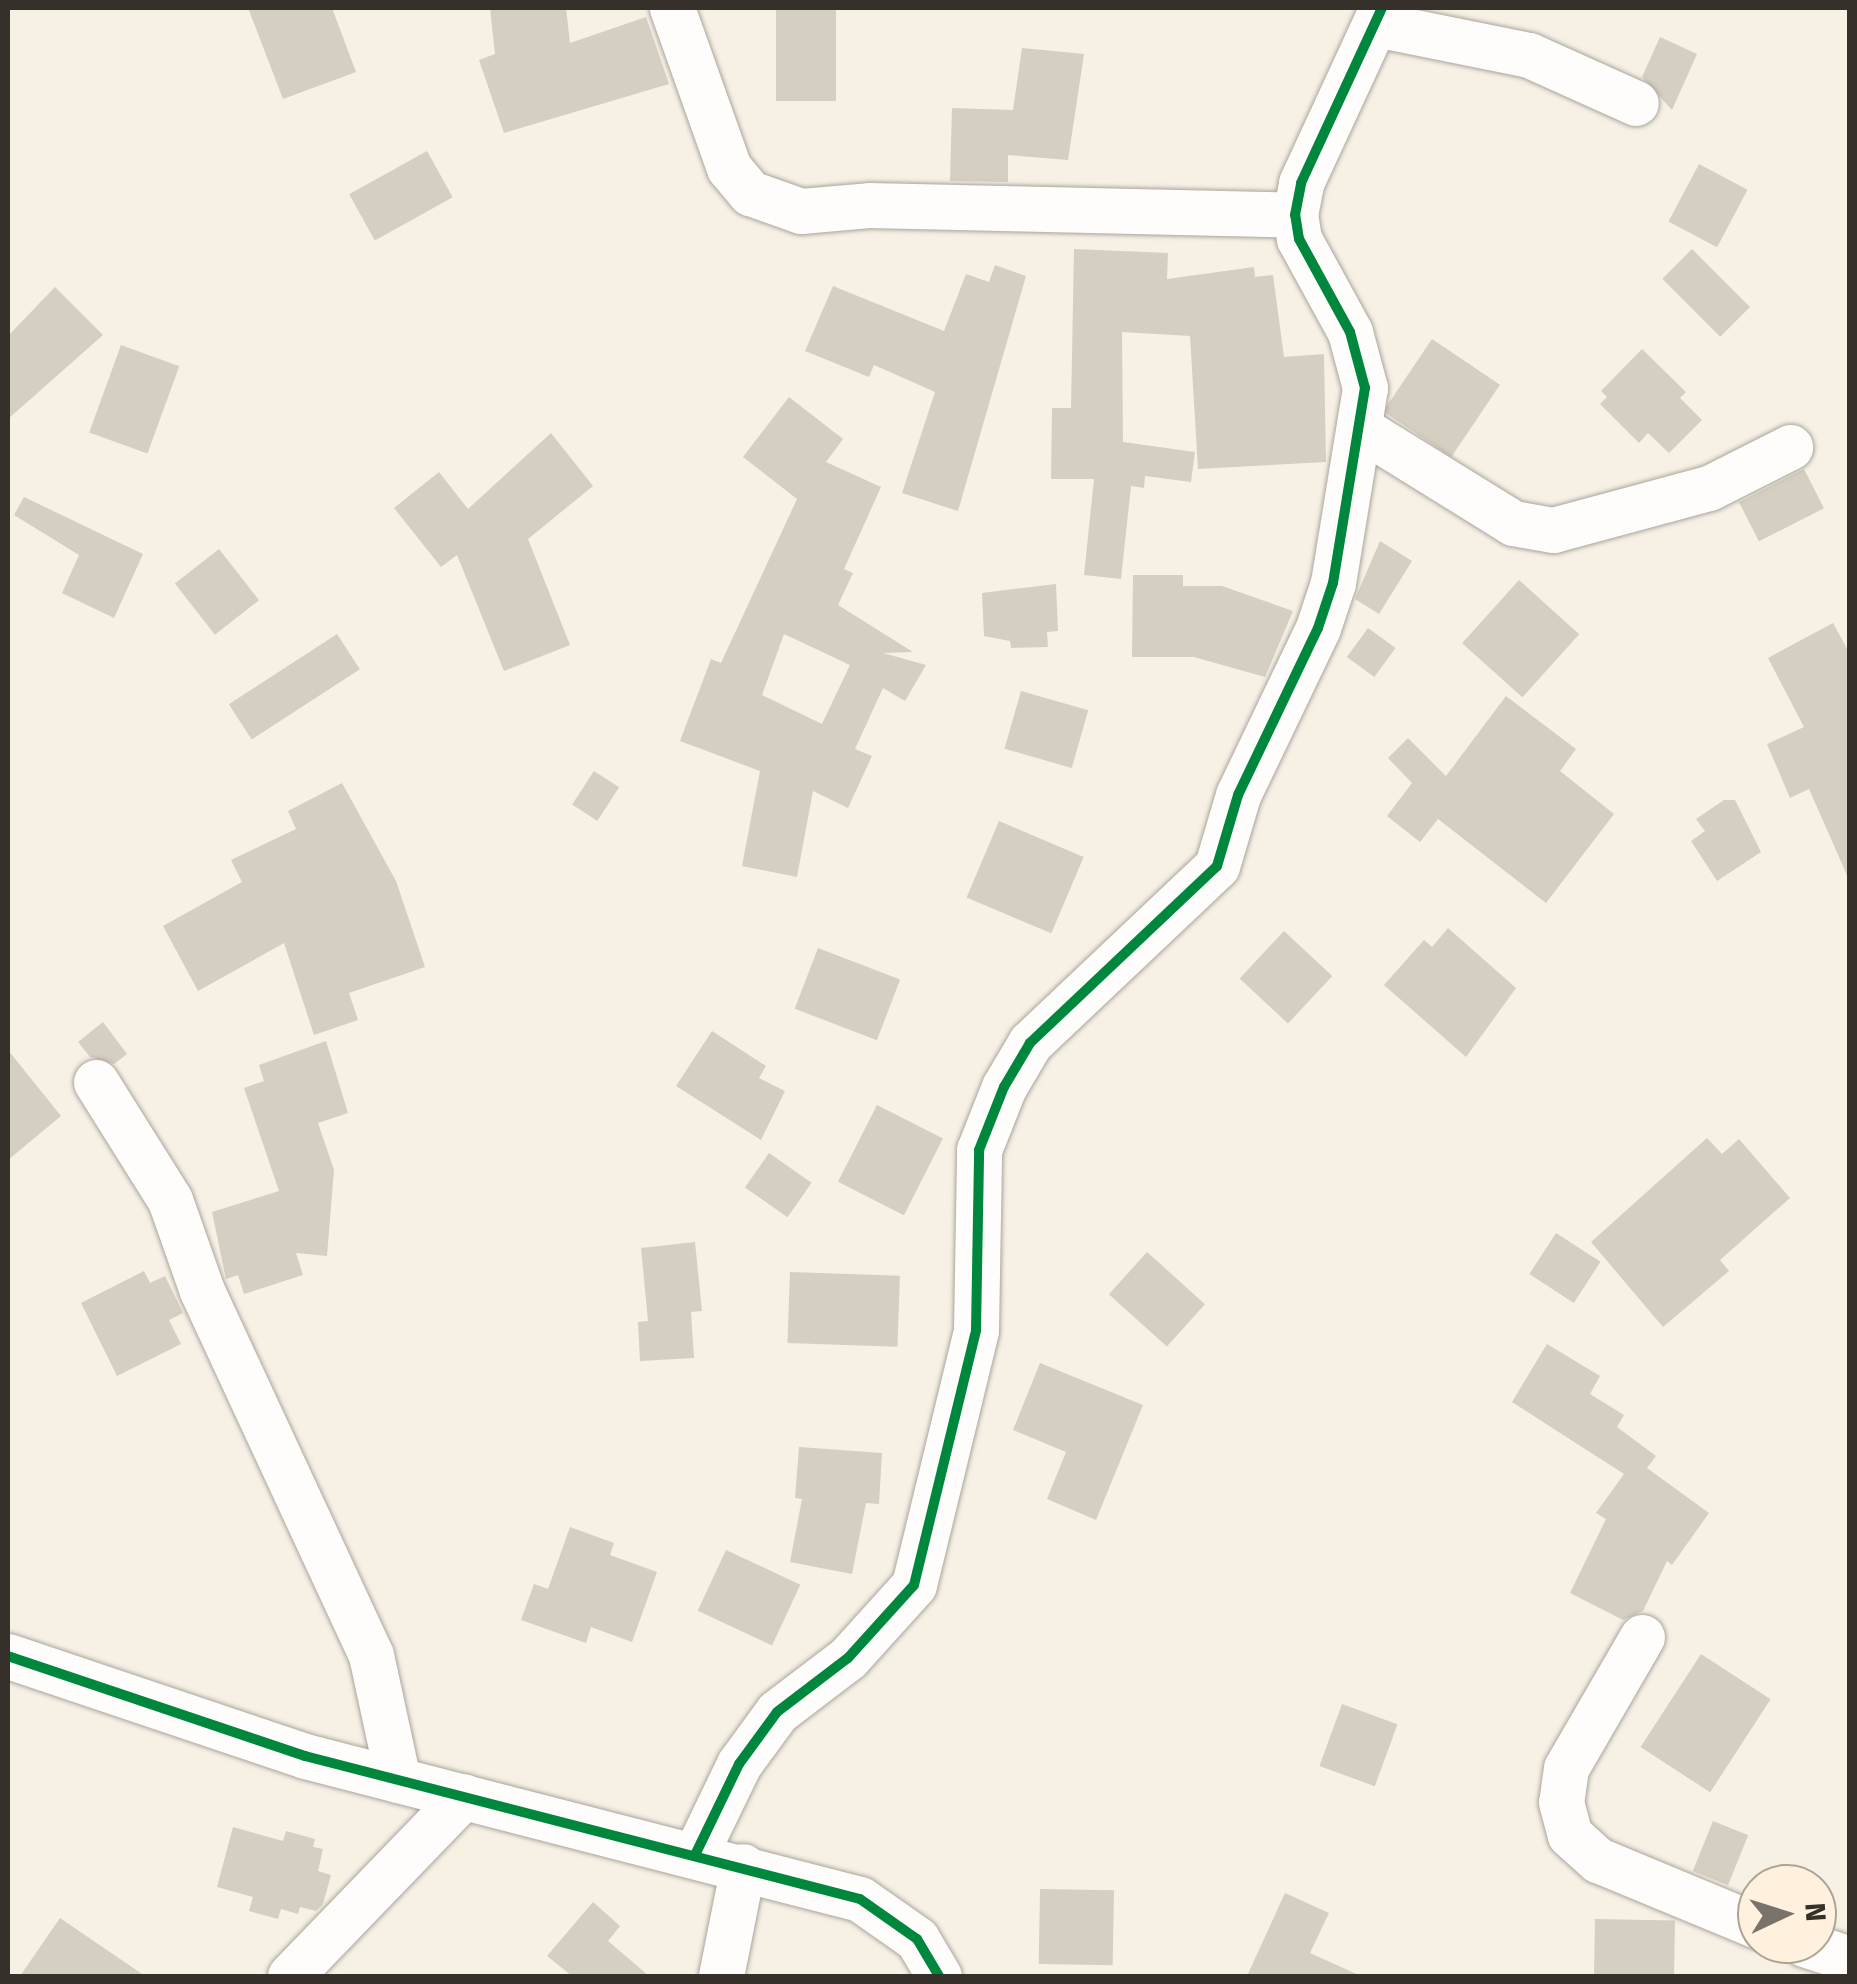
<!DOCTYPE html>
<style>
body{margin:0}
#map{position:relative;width:1857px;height:1984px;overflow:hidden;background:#f7f0e5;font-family:"Fira Sans",sans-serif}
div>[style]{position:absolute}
.building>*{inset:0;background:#d5cec2;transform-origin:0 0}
.roads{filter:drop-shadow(0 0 2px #aaa59c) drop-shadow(0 0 2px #aaa59c)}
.street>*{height:45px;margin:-22.5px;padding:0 22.5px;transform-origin:22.5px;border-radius:22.5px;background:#fefdfb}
.cycleway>*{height:10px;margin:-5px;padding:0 5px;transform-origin:5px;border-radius:5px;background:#00873e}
span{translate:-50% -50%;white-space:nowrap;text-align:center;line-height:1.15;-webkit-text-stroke:10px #fff1dd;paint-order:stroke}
.frame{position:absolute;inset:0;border:10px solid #353029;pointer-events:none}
.north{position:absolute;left:1737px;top:1864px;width:100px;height:100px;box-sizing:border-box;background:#fff1dd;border:2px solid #aea495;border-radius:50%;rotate:86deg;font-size:28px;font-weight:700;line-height:40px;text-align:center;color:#353029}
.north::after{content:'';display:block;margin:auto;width:35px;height:45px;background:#79736b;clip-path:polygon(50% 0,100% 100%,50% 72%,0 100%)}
</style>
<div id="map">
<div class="building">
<i style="clip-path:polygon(248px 8px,332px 8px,356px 72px,283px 99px)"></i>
<i style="clip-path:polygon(490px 8px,566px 8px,570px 43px,646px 17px,669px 84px,504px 133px,479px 60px,495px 54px)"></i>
<i style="left:776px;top:8px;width:60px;height:93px"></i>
<i style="clip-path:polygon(1660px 37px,1697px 54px,1672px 110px,1642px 77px)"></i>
<i style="clip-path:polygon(1022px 48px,1084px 54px,1068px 160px,1008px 155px,1008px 182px,950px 181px,952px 108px,1013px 110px)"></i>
<i style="left:427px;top:151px;width:53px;height:89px;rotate:61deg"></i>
<i style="left:1699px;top:164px;width:55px;height:65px;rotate:28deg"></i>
<i style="clip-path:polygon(1074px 249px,1168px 253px,1167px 279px,1254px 267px,1255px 277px,1273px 275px,1284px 357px,1324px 354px,1326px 462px,1198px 469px,1190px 336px,1122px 332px,1123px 442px,1195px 452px,1191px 482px,1145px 476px,1144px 488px,1131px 486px,1121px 579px,1084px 575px,1094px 479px,1051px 479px,1052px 408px,1071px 408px)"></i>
<i style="left:1692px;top:249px;width:82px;height:42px;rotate:45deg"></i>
<i style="clip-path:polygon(995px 265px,1026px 276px,958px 511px,902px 493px,935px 392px,874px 365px,869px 377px,805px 351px,833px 286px,944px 331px,966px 274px,989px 282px)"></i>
<i style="clip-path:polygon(55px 287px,103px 335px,8px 419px,8px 336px)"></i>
<i style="left:1432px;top:339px;width:82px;height:87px;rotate:34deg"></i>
<i style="left:121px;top:345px;width:62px;height:93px;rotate:20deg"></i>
<i style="clip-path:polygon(1642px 349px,1686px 392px,1680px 398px,1702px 420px,1669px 453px,1648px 433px,1639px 443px,1600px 404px,1607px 397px,1601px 391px)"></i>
<i style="clip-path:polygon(evenodd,789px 397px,843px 439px,826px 462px,881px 487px,844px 569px,853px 573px,838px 605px,913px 652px,883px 653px,926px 665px,905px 701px,883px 688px,855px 749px,872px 756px,848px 808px,813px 791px,797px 877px,742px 866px,760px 771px,680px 741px,711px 659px,721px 663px,797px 499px,743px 457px,789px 397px,784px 634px,850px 665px,822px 724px,762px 695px,784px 634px)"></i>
<i style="clip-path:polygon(551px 433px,593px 486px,528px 539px,570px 645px,504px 671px,457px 555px,441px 567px,394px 508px,439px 472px,468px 509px)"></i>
<i style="left:1804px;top:469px;width:44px;height:73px;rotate:63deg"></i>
<i style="clip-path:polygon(24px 497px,143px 554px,114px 618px,62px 593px,79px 555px,14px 515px)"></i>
<i style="clip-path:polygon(1380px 541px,1412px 561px,1379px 614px,1355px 599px)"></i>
<i style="left:219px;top:549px;width:65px;height:56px;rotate:52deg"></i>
<i style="clip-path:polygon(1133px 575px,1183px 575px,1183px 586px,1222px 586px,1293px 611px,1265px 677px,1194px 657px,1132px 657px)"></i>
<i style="left:1519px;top:580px;width:81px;height:85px;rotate:42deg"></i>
<i style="clip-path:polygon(1056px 584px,1058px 631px,1047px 632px,1048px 647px,1011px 648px,1010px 641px,984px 636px,982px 593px)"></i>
<i style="clip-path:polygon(1833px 623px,1850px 654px,1850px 882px,1809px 789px,1790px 798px,1767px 744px,1804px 727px,1768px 658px)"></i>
<i style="left:1368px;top:628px;width:34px;height:36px;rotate:36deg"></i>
<i style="left:337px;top:634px;width:42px;height:129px;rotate:57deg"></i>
<i style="left:1021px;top:691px;width:70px;height:60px;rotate:16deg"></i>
<i style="clip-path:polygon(1506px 696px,1576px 749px,1560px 771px,1614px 814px,1546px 903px,1438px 819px,1420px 842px,1387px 816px,1412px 783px,1388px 758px,1408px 738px,1446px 776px)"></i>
<i style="left:594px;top:771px;width:30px;height:40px;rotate:33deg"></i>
<i style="clip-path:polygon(342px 783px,396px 881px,425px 967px,349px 993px,358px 1020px,314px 1035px,284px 943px,198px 991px,163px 926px,242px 882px,231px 860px,296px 829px,288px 811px)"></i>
<i style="clip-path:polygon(1724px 800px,1735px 800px,1761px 852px,1717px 881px,1691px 841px,1705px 831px,1696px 819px)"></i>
<i style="left:999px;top:821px;width:92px;height:83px;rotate:23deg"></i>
<i style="clip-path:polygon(1448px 928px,1516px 988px,1466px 1057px,1384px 985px,1424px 940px,1432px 947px)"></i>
<i style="left:1284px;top:931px;width:66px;height:65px;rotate:43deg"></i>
<i style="left:818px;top:948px;width:88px;height:65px;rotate:21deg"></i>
<i style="clip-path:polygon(103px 1022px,127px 1054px,114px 1064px,90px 1057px,78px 1042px)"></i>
<i style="clip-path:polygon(712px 1031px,766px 1066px,759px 1078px,785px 1091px,761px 1140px,676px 1086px)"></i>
<i style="clip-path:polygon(326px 1041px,348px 1113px,318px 1123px,334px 1170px,327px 1256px,296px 1253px,303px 1275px,244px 1294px,238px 1275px,226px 1279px,212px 1212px,279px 1191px,244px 1088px,264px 1081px,259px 1065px)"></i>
<i style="clip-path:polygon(8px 1050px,61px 1116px,8px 1160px)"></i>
<i style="left:877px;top:1105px;width:74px;height:86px;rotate:27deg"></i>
<i style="clip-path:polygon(1707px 1138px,1722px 1154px,1739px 1139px,1790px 1198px,1720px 1260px,1729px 1271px,1663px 1327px,1591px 1242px)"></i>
<i style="left:769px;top:1153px;width:52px;height:42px;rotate:35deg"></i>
<i style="left:1556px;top:1233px;width:53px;height:49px;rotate:33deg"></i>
<i style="clip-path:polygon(695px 1242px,702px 1311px,691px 1312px,694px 1358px,640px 1361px,638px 1322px,648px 1321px,641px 1248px)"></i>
<i style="left:1147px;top:1252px;width:78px;height:57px;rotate:42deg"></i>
<i style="clip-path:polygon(144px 1271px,150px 1283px,165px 1276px,183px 1313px,169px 1320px,181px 1344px,117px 1376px,81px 1303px)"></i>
<i style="left:790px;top:1272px;width:110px;height:71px;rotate:2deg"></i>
<i style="clip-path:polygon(1547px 1344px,1600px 1376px,1590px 1394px,1624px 1415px,1617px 1427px,1656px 1456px,1647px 1468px,1709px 1513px,1672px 1565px,1667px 1561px,1643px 1611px,1623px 1620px,1570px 1593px,1606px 1519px,1596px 1513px,1624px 1474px,1512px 1402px)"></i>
<i style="clip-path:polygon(1040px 1363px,1143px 1405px,1096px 1520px,1047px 1499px,1066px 1452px,1013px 1430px)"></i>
<i style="clip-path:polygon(799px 1447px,882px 1453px,879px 1504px,866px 1503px,852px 1574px,790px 1562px,802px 1499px,795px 1498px)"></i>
<i style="clip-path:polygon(570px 1527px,614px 1543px,610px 1555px,657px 1572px,632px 1642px,591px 1627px,586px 1643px,521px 1620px,534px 1584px,548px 1589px)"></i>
<i style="left:726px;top:1550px;width:82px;height:67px;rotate:25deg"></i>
<i style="left:1701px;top:1654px;width:83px;height:111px;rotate:33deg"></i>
<i style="left:1342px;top:1704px;width:59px;height:66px;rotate:20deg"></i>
<i style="left:1713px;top:1821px;width:38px;height:54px;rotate:22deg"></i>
<i style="clip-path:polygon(233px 1827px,283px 1841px,286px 1831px,315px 1839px,313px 1847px,323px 1849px,318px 1871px,331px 1875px,323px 1904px,316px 1911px,300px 1907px,298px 1914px,281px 1909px,278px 1919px,249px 1911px,253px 1897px,217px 1887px)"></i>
<i style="left:1040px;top:1889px;width:74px;height:75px;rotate:1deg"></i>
<i style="clip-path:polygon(1285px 1893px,1329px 1913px,1310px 1953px,1361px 1976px,1247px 1976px)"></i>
<i style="clip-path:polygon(593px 1902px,620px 1926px,608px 1941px,649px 1976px,572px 1976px,547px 1956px)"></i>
<i style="clip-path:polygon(60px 1918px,145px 1976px,20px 1976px)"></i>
<i style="left:1595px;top:1919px;width:80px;height:57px;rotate:1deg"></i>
</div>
<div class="roads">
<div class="street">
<i style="left:672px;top:8px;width:170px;rotate:70.4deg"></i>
<i style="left:729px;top:168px;width:33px;rotate:50deg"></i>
<i style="left:750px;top:193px;width:54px;rotate:19.4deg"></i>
<i style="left:801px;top:211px;width:68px;rotate:-5deg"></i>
<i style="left:869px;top:205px;width:426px;rotate:1.3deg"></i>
<i style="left:1380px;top:25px;width:152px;rotate:11.4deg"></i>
<i style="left:1529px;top:55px;width:117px;rotate:24.2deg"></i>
<i style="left:1363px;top:430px;width:176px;rotate:31.8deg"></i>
<i style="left:1513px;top:523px;width:41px;rotate:9.9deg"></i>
<i style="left:1553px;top:530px;width:162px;rotate:-15.1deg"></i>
<i style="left:1709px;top:488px;width:91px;rotate:-26.8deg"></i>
<i style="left:96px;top:1082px;width:139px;rotate:57.9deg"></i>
<i style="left:170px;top:1200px;width:96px;rotate:70.6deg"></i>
<i style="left:202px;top:1291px;width:401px;rotate:65.1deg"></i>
<i style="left:371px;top:1655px;width:128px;rotate:77.8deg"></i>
<i style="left:1642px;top:1637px;width:151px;rotate:120.1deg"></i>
<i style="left:1566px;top:1768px;width:34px;rotate:98deg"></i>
<i style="left:1561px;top:1802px;width:34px;rotate:75deg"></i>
<i style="left:1570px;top:1835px;width:38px;rotate:42deg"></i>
<i style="left:1598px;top:1860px;width:172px;rotate:22.5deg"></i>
<i style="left:8px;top:1656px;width:313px;rotate:18.6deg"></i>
<i style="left:305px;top:1756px;width:573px;rotate:14.45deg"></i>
<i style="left:860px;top:1899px;width:70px;rotate:35.1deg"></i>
<i style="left:917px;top:1939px;width:43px;rotate:59.3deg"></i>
<i style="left:696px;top:1853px;width:99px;rotate:-64.2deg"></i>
<i style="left:739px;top:1764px;width:64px;rotate:-53.8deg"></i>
<i style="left:777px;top:1712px;width:89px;rotate:-37.3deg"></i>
<i style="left:848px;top:1658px;width:98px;rotate:-47.9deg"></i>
<i style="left:914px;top:1585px;width:262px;rotate:-76.3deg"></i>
<i style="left:976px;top:1330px;width:180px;rotate:-89deg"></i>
<i style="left:979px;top:1150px;width:68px;rotate:-68.4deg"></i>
<i style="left:1004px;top:1087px;width:51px;rotate:-59.4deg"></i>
<i style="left:1030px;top:1043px;width:257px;rotate:-43.4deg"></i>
<i style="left:1217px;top:866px;width:74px;rotate:-73.5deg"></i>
<i style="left:1238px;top:795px;width:185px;rotate:-64.4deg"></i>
<i style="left:1318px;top:628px;width:47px;rotate:-71.6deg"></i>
<i style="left:1333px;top:583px;width:198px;rotate:-80.7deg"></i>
<i style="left:1365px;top:388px;width:58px;rotate:-105deg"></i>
<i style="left:1350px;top:332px;width:106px;rotate:-118.7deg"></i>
<i style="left:1299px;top:239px;width:24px;rotate:-99deg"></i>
<i style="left:1295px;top:215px;width:33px;rotate:-79deg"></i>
<i style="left:1301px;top:183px;width:193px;rotate:-65.2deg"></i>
<i style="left:1804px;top:1944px;width:48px;rotate:18.1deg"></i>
<i style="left:290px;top:1976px;width:250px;rotate:-46deg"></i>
<i style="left:721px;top:1976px;width:112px;rotate:-78.7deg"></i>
</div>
</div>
<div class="cycleway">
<i style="left:8px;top:1656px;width:313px;rotate:18.6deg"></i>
<i style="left:305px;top:1756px;width:573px;rotate:14.45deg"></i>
<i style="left:860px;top:1899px;width:70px;rotate:35.1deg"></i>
<i style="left:917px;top:1939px;width:43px;rotate:59.3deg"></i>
<i style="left:696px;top:1853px;width:99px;rotate:-64.2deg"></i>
<i style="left:739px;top:1764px;width:64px;rotate:-53.8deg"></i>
<i style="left:777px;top:1712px;width:89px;rotate:-37.3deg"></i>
<i style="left:848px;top:1658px;width:98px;rotate:-47.9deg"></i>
<i style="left:914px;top:1585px;width:262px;rotate:-76.3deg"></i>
<i style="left:976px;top:1330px;width:180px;rotate:-89deg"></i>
<i style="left:979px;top:1150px;width:68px;rotate:-68.4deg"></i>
<i style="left:1004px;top:1087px;width:51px;rotate:-59.4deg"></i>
<i style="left:1030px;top:1043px;width:257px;rotate:-43.4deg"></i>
<i style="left:1217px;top:866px;width:74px;rotate:-73.5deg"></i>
<i style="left:1238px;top:795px;width:185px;rotate:-64.4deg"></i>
<i style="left:1318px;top:628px;width:47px;rotate:-71.6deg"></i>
<i style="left:1333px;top:583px;width:198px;rotate:-80.7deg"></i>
<i style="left:1365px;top:388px;width:58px;rotate:-105deg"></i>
<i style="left:1350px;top:332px;width:106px;rotate:-118.7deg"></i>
<i style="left:1299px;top:239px;width:24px;rotate:-99deg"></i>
<i style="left:1295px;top:215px;width:33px;rotate:-79deg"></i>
<i style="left:1301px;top:183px;width:193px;rotate:-65.2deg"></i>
</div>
<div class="frame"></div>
<div class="north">N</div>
</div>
